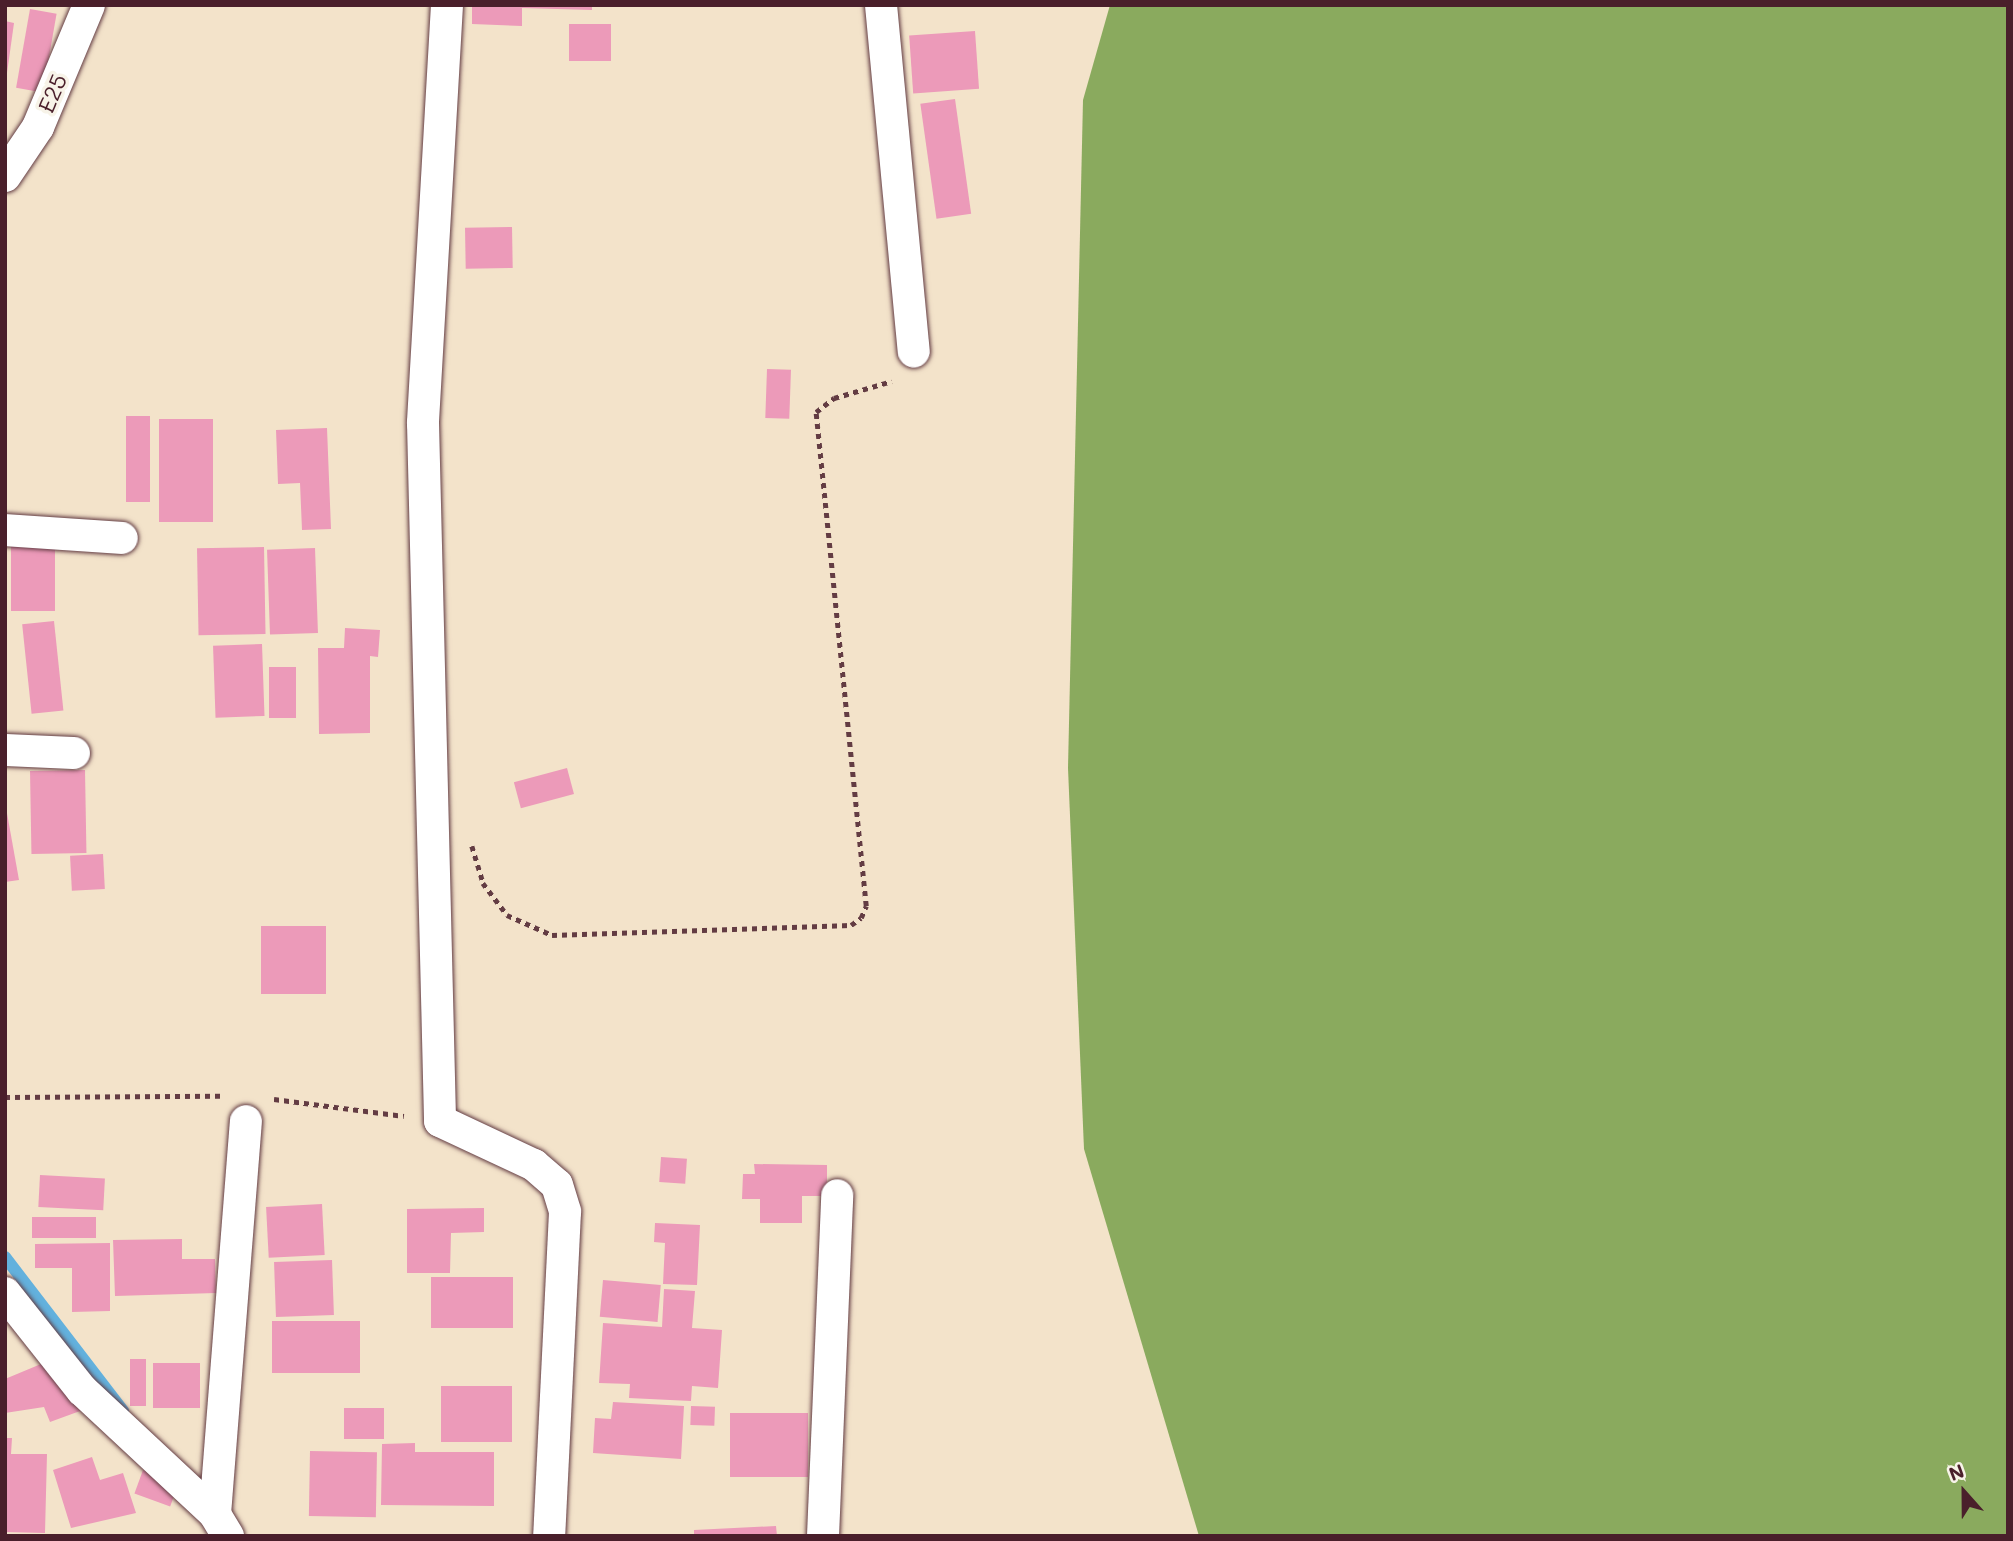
<!DOCTYPE html>
<style>
body{margin:0}
#map{position:relative;width:2013px;height:1541px;overflow:hidden;background:#f3e3ca;font-family:Mali,sans-serif}
div>[style]{position:absolute}
.forest>*{inset:0;background:#8aaa5e}
.stream>*{height:12px;margin:-6px;padding:0 6px;transform-origin:6px;border-radius:6px;background:#63b1dd}
.building>*{inset:0;background:#ec9ab9;transform-origin:0 0}
.path>*{height:4.5px;margin-top:-2.25px;transform-origin:0;background:repeating-linear-gradient(90deg,#633c43 0 5px,transparent 0 10px)}
.roads{filter:drop-shadow(0 0 2px #633c43) drop-shadow(0 0 2px #633c43)}
.minor>*{height:32px;margin:-16px;padding:0 16px;transform-origin:16px;border-radius:16px;background:#fff}
span{translate:-50% -50%;white-space:nowrap;text-align:center;line-height:1.15;-webkit-text-stroke:7px #f7f3e8;paint-order:stroke}
.street-label{font-size:23px;color:#4a1f2b}
.frame{position:absolute;inset:0;border:7px solid #4a1f2b;pointer-events:none}
.north{position:absolute;left:1929px;top:1457px;width:70px;height:70px;-webkit-text-stroke:5px #f7f3e8;paint-order:stroke;rotate:339deg;font-size:19px;font-weight:700;line-height:28px;text-align:center;color:#4a1f2b}
.north::after{content:'';display:block;margin:auto;width:24px;height:32px;background:#4a1f2b;clip-path:polygon(50% 0,100% 100%,50% 72%,0 100%)}
</style>
<div id="map">
<div class="forest">
<i style="clip-path:polygon(1110px 5px,2008px 5px,2008px 1536px,1199px 1536px,1084px 1149px,1068px 768px,1083px 100px)"></i>
</div>
<div class="stream">
<i style="left:5px;top:1257px;width:194px;rotate:52.5deg"></i>
</div>
<div class="building">
<i style="clip-path:polygon(472px 5px,592px 5px,592px 10px,522px 8px,522px 26px,472px 24px)"></i>
<i style="left:30px;top:9px;width:27px;height:80px;rotate:10deg"></i>
<i style="clip-path:polygon(5px 21px,14px 23px,7px 73px,5px 73px)"></i>
<i style="left:611px;top:24px;width:37px;height:42px;rotate:90deg"></i>
<i style="left:975px;top:31px;width:58px;height:66px;rotate:86deg"></i>
<i style="left:955px;top:99px;width:116px;height:35px;rotate:82deg"></i>
<i style="left:512px;top:227px;width:41px;height:47px;rotate:89deg"></i>
<i style="left:767px;top:369px;width:24px;height:49px;rotate:2deg"></i>
<i style="left:126px;top:416px;width:24px;height:86px"></i>
<i style="left:159px;top:419px;width:54px;height:103px"></i>
<i style="clip-path:polygon(327px 428px,331px 529px,302px 530px,300px 483px,278px 484px,276px 430px)"></i>
<i style="left:11px;top:540px;width:44px;height:71px"></i>
<i style="left:264px;top:547px;width:87px;height:67px;rotate:89deg"></i>
<i style="left:315px;top:548px;width:85px;height:48px;rotate:88deg"></i>
<i style="left:54px;top:621px;width:90px;height:32px;rotate:84deg"></i>
<i style="clip-path:polygon(345px 628px,380px 630px,378px 657px,370px 656px,370px 733px,319px 734px,318px 648px,344px 648px)"></i>
<i style="left:262px;top:644px;width:72px;height:49px;rotate:88deg"></i>
<i style="left:269px;top:667px;width:27px;height:51px"></i>
<i style="left:567px;top:768px;width:27px;height:55px;rotate:75deg"></i>
<i style="left:85px;top:770px;width:83px;height:55px;rotate:89deg"></i>
<i style="clip-path:polygon(5px 802px,19px 880px,5px 882px)"></i>
<i style="left:103px;top:854px;width:35px;height:33px;rotate:87deg"></i>
<i style="left:261px;top:926px;width:65px;height:68px"></i>
<i style="left:661px;top:1157px;width:26px;height:25px;rotate:4deg"></i>
<i style="clip-path:polygon(754px 1164px,827px 1165px,827px 1196px,802px 1196px,802px 1223px,760px 1223px,760px 1199px,742px 1199px,743px 1174px,755px 1174px)"></i>
<i style="left:40px;top:1175px;width:65px;height:32px;rotate:3deg"></i>
<i style="left:322px;top:1204px;width:51px;height:56px;rotate:87deg"></i>
<i style="clip-path:polygon(484px 1208px,484px 1232px,451px 1233px,450px 1273px,407px 1273px,407px 1209px)"></i>
<i style="left:32px;top:1217px;width:64px;height:21px"></i>
<i style="clip-path:polygon(655px 1223px,700px 1225px,697px 1285px,663px 1284px,665px 1243px,654px 1242px)"></i>
<i style="clip-path:polygon(182px 1239px,182px 1259px,215px 1259px,216px 1293px,115px 1296px,113px 1240px)"></i>
<i style="clip-path:polygon(110px 1243px,110px 1311px,72px 1312px,72px 1268px,35px 1268px,35px 1244px)"></i>
<i style="left:332px;top:1260px;width:55px;height:58px;rotate:88deg"></i>
<i style="left:431px;top:1277px;width:82px;height:51px"></i>
<i style="left:603px;top:1280px;width:58px;height:37px;rotate:5deg"></i>
<i style="clip-path:polygon(664px 1289px,695px 1291px,692px 1328px,722px 1330px,718px 1388px,692px 1386px,691px 1401px,629px 1398px,630px 1384px,599px 1383px,603px 1323px,662px 1327px)"></i>
<i style="left:272px;top:1321px;width:88px;height:52px"></i>
<i style="clip-path:polygon(53px 1359px,91px 1407px,50px 1422px,44px 1407px,5px 1413px,5px 1379px)"></i>
<i style="left:130px;top:1359px;width:16px;height:47px"></i>
<i style="left:153px;top:1363px;width:47px;height:45px"></i>
<i style="left:441px;top:1386px;width:71px;height:56px"></i>
<i style="clip-path:polygon(613px 1402px,684px 1406px,681px 1459px,593px 1453px,595px 1418px,611px 1419px)"></i>
<i style="left:691px;top:1406px;width:24px;height:19px;rotate:2deg"></i>
<i style="left:344px;top:1408px;width:40px;height:31px"></i>
<i style="left:808px;top:1413px;width:64px;height:78px;rotate:90deg"></i>
<i style="clip-path:polygon(5px 1438px,12px 1438px,11px 1454px,47px 1454px,45px 1533px,5px 1532px)"></i>
<i style="clip-path:polygon(415px 1443px,415px 1452px,494px 1452px,494px 1506px,381px 1505px,382px 1444px)"></i>
<i style="left:310px;top:1451px;width:67px;height:65px;rotate:1deg"></i>
<i style="clip-path:polygon(92px 1457px,100px 1480px,123px 1473px,136px 1513px,71px 1528px,53px 1470px)"></i>
<i style="left:143px;top:1470px;width:38px;height:25px;rotate:20deg"></i>
<i style="clip-path:polygon(776px 1526px,777px 1536px,694px 1536px,694px 1530px)"></i>
</div>
<div class="path">
<i style="left:472px;top:846px;width:39px;rotate:73deg"></i>
<i style="left:483px;top:883px;width:40px;rotate:53deg"></i>
<i style="left:507px;top:915px;width:49px;rotate:24deg"></i>
<i style="left:552px;top:935px;width:299px;rotate:-1.9deg"></i>
<i style="left:851px;top:925px;width:12px;rotate:-35deg"></i>
<i style="left:861px;top:918px;width:13px;rotate:-67deg"></i>
<i style="left:866px;top:906px;width:497px;rotate:-95.8deg"></i>
<i style="left:816px;top:412px;width:23px;rotate:-38deg"></i>
<i style="left:834px;top:398px;width:60px;rotate:-16.3deg"></i>
<i style="left:5px;top:1097px;width:215px;rotate:-0.3deg"></i>
<i style="left:274px;top:1099px;width:131px;rotate:7.5deg"></i>
</div>
<div class="roads">
<div class="minor">
<i style="left:447px;top:5px;width:419px;rotate:93.3deg"></i>
<i style="left:423px;top:423px;width:698px;rotate:88.6deg"></i>
<i style="left:440px;top:1121px;width:104px;rotate:25.1deg"></i>
<i style="left:534px;top:1165px;width:30px;rotate:41deg"></i>
<i style="left:557px;top:1185px;width:28px;rotate:73deg"></i>
<i style="left:565px;top:1212px;width:324px;rotate:92.8deg"></i>
<i style="left:881px;top:5px;width:348px;rotate:84.6deg"></i>
<i style="left:5px;top:176px;width:59px;rotate:-56deg"></i>
<i style="left:38px;top:127px;width:132px;rotate:-67.3deg"></i>
<i style="left:5px;top:530px;width:117px;rotate:3.9deg"></i>
<i style="left:5px;top:750px;width:69px;rotate:2.5deg"></i>
<i style="left:5px;top:1293px;width:124px;rotate:51.6deg"></i>
<i style="left:82px;top:1390px;width:182px;rotate:43deg"></i>
<i style="left:228px;top:1536px;width:26px;rotate:-121deg"></i>
<i style="left:215px;top:1514px;width:394px;rotate:-85.5deg"></i>
<i style="left:823px;top:1536px;width:341px;rotate:-87.6deg"></i>
</div>
</div>
<div class="street-label">
<span style="left:52px;top:93px;rotate:-67deg">E25</span>
</div>
<div class="frame"></div>
<div class="north">N</div>
</div>
